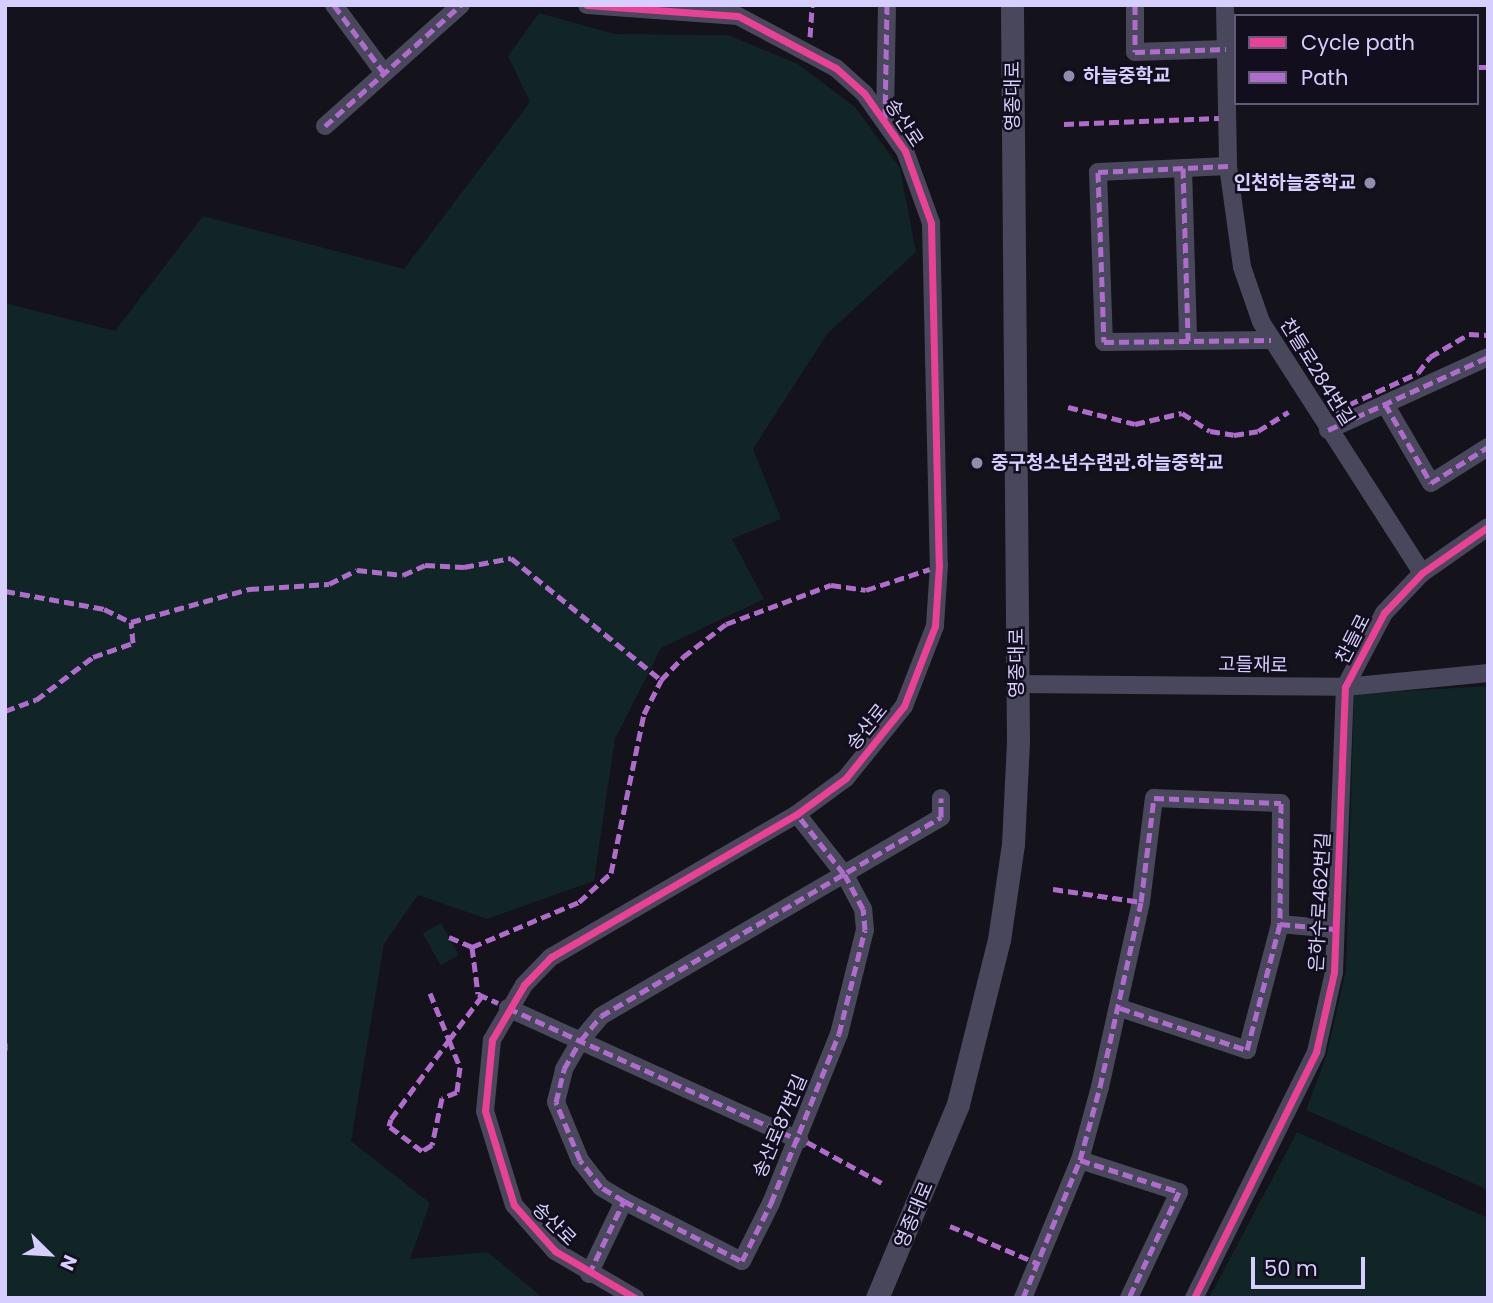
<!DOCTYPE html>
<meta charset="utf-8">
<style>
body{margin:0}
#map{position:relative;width:1493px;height:1303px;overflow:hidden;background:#14121a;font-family:Poppins,"Noto Sans KR",sans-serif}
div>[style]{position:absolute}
.green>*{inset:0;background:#112426;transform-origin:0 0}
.minor>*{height:18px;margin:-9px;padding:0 9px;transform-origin:9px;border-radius:9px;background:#49475b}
.tertiary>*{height:23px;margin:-11.5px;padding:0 11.5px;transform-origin:11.5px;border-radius:11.5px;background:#49475b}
.quiet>*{height:5px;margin-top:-2.5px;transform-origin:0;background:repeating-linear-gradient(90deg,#b06ccc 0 10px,transparent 0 15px)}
.cycleway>*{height:7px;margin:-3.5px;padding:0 3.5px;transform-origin:3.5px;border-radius:3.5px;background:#ea4096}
.dots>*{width:19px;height:19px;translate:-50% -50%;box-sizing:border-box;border:4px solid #120e1e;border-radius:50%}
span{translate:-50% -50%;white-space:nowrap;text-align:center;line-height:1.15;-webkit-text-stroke:5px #120e1e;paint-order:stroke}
.poi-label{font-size:19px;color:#d6cefc;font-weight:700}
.left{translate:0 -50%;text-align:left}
.right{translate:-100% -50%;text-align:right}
.street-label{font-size:19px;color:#d6cefc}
.frame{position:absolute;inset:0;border:7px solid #d6cefc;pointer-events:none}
.legend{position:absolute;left:1234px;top:14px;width:245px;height:91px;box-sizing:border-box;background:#120e1e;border:2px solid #605b77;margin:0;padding:9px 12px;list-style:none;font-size:21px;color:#d6cefc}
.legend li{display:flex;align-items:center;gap:14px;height:35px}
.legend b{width:35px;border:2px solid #605b77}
.north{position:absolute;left:14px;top:1219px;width:70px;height:70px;-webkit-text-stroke:5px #120e1e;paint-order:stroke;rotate:114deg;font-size:19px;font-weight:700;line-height:28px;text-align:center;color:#d6cefc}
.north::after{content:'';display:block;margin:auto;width:24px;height:32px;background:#d6cefc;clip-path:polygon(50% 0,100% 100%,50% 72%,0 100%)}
.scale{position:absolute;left:1251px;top:1257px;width:114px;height:32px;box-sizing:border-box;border:4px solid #d6cefc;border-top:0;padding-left:9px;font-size:21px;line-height:24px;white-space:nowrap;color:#d6cefc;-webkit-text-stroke:5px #120e1e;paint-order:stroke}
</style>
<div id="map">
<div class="green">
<i style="clip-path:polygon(539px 13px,615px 34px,728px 35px,798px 64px,855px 107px,900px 168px,916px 252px,827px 334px,753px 449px,781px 519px,732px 539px,764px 599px,661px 648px,615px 739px,594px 881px,487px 919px,418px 895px,384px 944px,351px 1141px,430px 1203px,410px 1259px,488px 1252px,543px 1298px,5px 1298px,5px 303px,115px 331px,203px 216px,404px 269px,530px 102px,508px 56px)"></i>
<i style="clip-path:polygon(1488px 686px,1488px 1190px,1306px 1110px,1326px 1057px,1346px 970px,1354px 694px)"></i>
<i style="left:441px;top:923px;width:37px;height:21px;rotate:61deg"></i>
<i style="clip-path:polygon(1297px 1132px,1488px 1218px,1488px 1298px,1209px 1298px)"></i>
</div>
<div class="minor">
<i style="left:334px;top:5px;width:84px;rotate:53.7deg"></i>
<i style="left:587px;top:5px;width:151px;rotate:4.2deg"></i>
<i style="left:738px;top:16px;width:111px;rotate:28deg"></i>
<i style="left:836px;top:68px;width:38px;rotate:42deg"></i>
<i style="left:864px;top:93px;width:71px;rotate:54.7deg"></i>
<i style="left:905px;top:151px;width:77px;rotate:70.1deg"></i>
<i style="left:931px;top:223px;width:43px;rotate:88.7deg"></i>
<i style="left:932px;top:266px;width:299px;rotate:88.7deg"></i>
<i style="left:939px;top:565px;width:61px;rotate:93.8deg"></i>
<i style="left:935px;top:626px;width:86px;rotate:111.2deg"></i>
<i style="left:904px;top:706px;width:92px;rotate:128.9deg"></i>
<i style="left:846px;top:778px;width:61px;rotate:143.7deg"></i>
<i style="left:797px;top:814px;width:285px;rotate:149.8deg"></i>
<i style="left:551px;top:957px;width:39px;rotate:134deg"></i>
<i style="left:524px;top:985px;width:64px;rotate:120.2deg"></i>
<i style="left:492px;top:1040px;width:71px;rotate:95.6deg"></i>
<i style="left:485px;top:1111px;width:98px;rotate:72.9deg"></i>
<i style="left:514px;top:1205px;width:62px;rotate:48.3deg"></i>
<i style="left:555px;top:1251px;width:93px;rotate:30.4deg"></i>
<i style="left:1135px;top:5px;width:47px;rotate:90deg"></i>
<i style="left:1135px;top:52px;width:91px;rotate:-1.9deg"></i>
<i style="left:1225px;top:5px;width:161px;rotate:88.9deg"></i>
<i style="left:1228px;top:166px;width:102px;rotate:82.1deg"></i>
<i style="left:1242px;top:267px;width:58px;rotate:70.9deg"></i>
<i style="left:1261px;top:322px;width:298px;rotate:57.3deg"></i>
<i style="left:885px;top:119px;width:114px;rotate:-89deg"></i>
<i style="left:325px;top:126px;width:182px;rotate:-41.7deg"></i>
<i style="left:1228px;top:166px;width:130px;rotate:177.4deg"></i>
<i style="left:1098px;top:172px;width:170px;rotate:88deg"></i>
<i style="left:1104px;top:342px;width:167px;rotate:-0.7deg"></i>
<i style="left:1183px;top:168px;width:173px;rotate:88.3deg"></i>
<i style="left:1385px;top:404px;width:91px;rotate:59.8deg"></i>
<i style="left:1431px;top:483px;width:67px;rotate:-32.3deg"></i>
<i style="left:1328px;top:430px;width:176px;rotate:-24.5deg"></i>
<i style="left:1017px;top:684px;width:328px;rotate:0.5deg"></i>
<i style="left:1345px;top:687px;width:144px;rotate:-5.6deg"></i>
<i style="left:508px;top:1008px;width:320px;rotate:24.4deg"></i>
<i style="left:1120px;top:1008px;width:134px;rotate:18.3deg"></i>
<i style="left:1247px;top:1050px;width:130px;rotate:-75.3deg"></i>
<i style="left:1280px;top:924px;width:54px;rotate:5.3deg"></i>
<i style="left:1080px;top:1160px;width:104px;rotate:17.9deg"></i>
<i style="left:1179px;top:1192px;width:117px;rotate:115.3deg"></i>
<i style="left:624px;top:1201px;width:27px;rotate:-149deg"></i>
<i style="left:601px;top:1187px;width:34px;rotate:-128deg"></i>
<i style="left:580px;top:1160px;width:63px;rotate:-112.5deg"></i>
<i style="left:556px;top:1102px;width:34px;rotate:-76deg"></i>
<i style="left:564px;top:1069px;width:34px;rotate:-60deg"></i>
<i style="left:581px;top:1040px;width:31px;rotate:-50deg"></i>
<i style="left:601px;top:1016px;width:394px;rotate:-30.3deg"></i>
<i style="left:941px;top:817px;width:19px;rotate:-90deg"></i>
<i style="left:589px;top:1274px;width:81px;rotate:-64.4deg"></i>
<i style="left:624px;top:1201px;width:132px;rotate:27deg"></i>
<i style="left:742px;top:1261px;width:65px;rotate:-63.4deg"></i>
<i style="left:771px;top:1203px;width:182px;rotate:-68.1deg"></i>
<i style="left:839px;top:1034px;width:107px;rotate:-76deg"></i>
<i style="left:865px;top:930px;width:21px;rotate:-95deg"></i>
<i style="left:863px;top:909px;width:40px;rotate:-118deg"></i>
<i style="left:844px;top:874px;width:76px;rotate:-128.1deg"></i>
<i style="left:1023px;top:1298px;width:149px;rotate:-67.6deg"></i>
<i style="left:1080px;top:1160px;width:76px;rotate:-74.7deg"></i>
<i style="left:1100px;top:1087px;width:189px;rotate:-77.5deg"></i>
<i style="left:1141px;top:902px;width:105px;rotate:-82.9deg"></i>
<i style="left:1154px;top:798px;width:127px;rotate:2.3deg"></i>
<i style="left:1281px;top:803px;width:121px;rotate:90.5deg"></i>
<i style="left:1194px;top:1298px;width:275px;rotate:-63.6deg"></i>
<i style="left:1316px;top:1052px;width:82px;rotate:-77.3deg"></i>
<i style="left:1334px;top:972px;width:285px;rotate:-87.8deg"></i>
<i style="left:1345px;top:687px;width:84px;rotate:-62.2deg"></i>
<i style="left:1384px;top:613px;width:55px;rotate:-46.5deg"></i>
<i style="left:1422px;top:573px;width:80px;rotate:-34.9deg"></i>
</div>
<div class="tertiary">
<i style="left:877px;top:1298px;width:210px;rotate:-67.3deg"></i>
<i style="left:958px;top:1104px;width:169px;rotate:-76deg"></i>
<i style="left:999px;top:940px;width:97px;rotate:-81.7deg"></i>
<i style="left:1013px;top:844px;width:103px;rotate:-87.2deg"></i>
<i style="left:1018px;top:741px;width:736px;rotate:-90.47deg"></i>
</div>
<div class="quiet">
<i style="left:334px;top:5px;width:84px;rotate:53.7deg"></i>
<i style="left:1135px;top:5px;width:47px;rotate:90deg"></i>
<i style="left:1135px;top:52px;width:91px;rotate:-1.9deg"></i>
<i style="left:810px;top:37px;width:32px;rotate:-86deg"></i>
<i style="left:1477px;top:67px;width:11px"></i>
<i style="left:885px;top:119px;width:114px;rotate:-89deg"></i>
<i style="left:1064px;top:124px;width:155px;rotate:-2.2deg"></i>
<i style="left:325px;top:126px;width:182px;rotate:-41.7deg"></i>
<i style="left:1228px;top:166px;width:130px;rotate:177.4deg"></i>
<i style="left:1098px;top:172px;width:170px;rotate:88deg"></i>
<i style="left:1104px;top:342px;width:167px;rotate:-0.7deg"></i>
<i style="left:1183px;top:168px;width:173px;rotate:88.3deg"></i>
<i style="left:1385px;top:404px;width:91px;rotate:59.8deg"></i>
<i style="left:1431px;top:483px;width:67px;rotate:-32.3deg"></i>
<i style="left:1068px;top:407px;width:69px;rotate:14.2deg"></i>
<i style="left:1135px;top:424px;width:48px;rotate:-13.2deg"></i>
<i style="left:1182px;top:413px;width:33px;rotate:33deg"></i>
<i style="left:1210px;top:431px;width:24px;rotate:9deg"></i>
<i style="left:1234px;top:435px;width:24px;rotate:-9deg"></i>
<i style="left:1258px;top:431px;width:36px;rotate:-32deg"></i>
<i style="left:1335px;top:411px;width:91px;rotate:-24.6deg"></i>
<i style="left:1418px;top:373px;width:20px;rotate:-53deg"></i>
<i style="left:1430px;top:357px;width:45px;rotate:-30.5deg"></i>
<i style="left:1469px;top:334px;width:19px;rotate:3deg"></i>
<i style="left:1328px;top:430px;width:176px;rotate:-24.5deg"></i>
<i style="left:5px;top:591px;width:101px;rotate:10.3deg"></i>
<i style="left:104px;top:609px;width:30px;rotate:26deg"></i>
<i style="left:131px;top:622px;width:123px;rotate:-15.6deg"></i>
<i style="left:249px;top:589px;width:80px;rotate:-3.6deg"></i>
<i style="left:329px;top:584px;width:31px;rotate:-27deg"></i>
<i style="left:357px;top:570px;width:46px;rotate:6.2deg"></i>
<i style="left:403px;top:575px;width:24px;rotate:-24deg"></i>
<i style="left:425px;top:565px;width:39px;rotate:3deg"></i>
<i style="left:464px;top:567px;width:48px;rotate:-10.8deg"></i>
<i style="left:511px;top:558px;width:193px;rotate:39.1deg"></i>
<i style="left:5px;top:711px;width:33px;rotate:-20deg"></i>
<i style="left:36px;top:700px;width:71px;rotate:-37deg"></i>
<i style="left:93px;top:657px;width:42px;rotate:-19.3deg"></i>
<i style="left:133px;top:643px;width:21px;rotate:-95deg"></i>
<i style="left:1053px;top:889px;width:89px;rotate:8.4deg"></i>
<i style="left:449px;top:937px;width:25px;rotate:23deg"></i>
<i style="left:472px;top:947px;width:47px;rotate:82.7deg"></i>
<i style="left:478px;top:994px;width:22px;rotate:24deg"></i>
<i style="left:472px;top:947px;width:116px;rotate:-22.8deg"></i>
<i style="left:579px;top:902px;width:43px;rotate:-42.2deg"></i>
<i style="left:611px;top:873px;width:162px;rotate:-78.3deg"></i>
<i style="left:644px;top:714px;width:38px;rotate:-63deg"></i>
<i style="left:661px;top:680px;width:32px;rotate:-46deg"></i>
<i style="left:683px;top:657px;width:54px;rotate:-37.5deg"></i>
<i style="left:726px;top:624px;width:112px;rotate:-20.4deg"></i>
<i style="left:831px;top:585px;width:35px;rotate:8deg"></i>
<i style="left:866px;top:590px;width:67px;rotate:-18.2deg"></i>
<i style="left:430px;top:993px;width:51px;rotate:68deg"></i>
<i style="left:449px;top:1040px;width:29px;rotate:68deg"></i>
<i style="left:460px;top:1067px;width:25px;rotate:97deg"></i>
<i style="left:457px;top:1092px;width:16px;rotate:158deg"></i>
<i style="left:442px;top:1098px;width:48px;rotate:102deg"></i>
<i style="left:432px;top:1145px;width:12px;rotate:149deg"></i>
<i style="left:422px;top:1151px;width:41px;rotate:-142.9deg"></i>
<i style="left:389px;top:1126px;width:7px;rotate:-74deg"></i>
<i style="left:391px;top:1119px;width:98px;rotate:-53.7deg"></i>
<i style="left:449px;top:1040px;width:55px;rotate:-53.1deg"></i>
<i style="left:508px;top:1008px;width:320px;rotate:24.4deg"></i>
<i style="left:1120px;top:1008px;width:134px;rotate:18.3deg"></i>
<i style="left:1247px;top:1050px;width:130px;rotate:-75.3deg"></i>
<i style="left:1280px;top:924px;width:54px;rotate:5.3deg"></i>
<i style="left:5px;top:1043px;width:7px;rotate:90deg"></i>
<i style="left:807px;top:1142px;width:85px;rotate:28.7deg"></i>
<i style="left:1080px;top:1160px;width:104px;rotate:17.9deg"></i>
<i style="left:1179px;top:1192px;width:117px;rotate:115.3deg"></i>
<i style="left:624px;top:1201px;width:27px;rotate:-149deg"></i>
<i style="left:601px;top:1187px;width:34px;rotate:-128deg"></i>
<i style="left:580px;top:1160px;width:63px;rotate:-112.5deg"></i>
<i style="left:556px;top:1102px;width:34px;rotate:-76deg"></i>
<i style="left:564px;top:1069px;width:34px;rotate:-60deg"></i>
<i style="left:581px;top:1040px;width:31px;rotate:-50deg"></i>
<i style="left:601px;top:1016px;width:394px;rotate:-30.3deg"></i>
<i style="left:941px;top:817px;width:19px;rotate:-90deg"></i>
<i style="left:950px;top:1226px;width:97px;rotate:23.1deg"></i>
<i style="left:589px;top:1274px;width:81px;rotate:-64.4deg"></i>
<i style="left:624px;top:1201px;width:132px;rotate:27deg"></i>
<i style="left:742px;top:1261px;width:65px;rotate:-63.4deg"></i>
<i style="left:771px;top:1203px;width:182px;rotate:-68.1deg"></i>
<i style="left:839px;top:1034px;width:107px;rotate:-76deg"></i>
<i style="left:865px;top:930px;width:21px;rotate:-95deg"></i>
<i style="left:863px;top:909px;width:40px;rotate:-118deg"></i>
<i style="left:844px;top:874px;width:76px;rotate:-128.1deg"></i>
<i style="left:1023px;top:1298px;width:149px;rotate:-67.6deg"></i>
<i style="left:1080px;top:1160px;width:76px;rotate:-74.7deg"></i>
<i style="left:1100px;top:1087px;width:189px;rotate:-77.5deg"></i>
<i style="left:1141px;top:902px;width:105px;rotate:-82.9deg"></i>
<i style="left:1154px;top:798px;width:127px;rotate:2.3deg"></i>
<i style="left:1281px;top:803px;width:121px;rotate:90.5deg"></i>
</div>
<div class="cycleway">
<i style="left:587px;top:5px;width:151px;rotate:4.2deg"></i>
<i style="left:738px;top:16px;width:111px;rotate:28deg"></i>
<i style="left:836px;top:68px;width:38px;rotate:42deg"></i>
<i style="left:864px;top:93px;width:71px;rotate:54.7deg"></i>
<i style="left:905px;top:151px;width:77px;rotate:70.1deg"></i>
<i style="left:931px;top:223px;width:43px;rotate:88.7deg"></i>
<i style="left:932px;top:266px;width:299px;rotate:88.7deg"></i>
<i style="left:939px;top:565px;width:61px;rotate:93.8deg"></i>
<i style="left:935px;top:626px;width:86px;rotate:111.2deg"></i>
<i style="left:904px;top:706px;width:92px;rotate:128.9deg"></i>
<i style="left:846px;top:778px;width:61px;rotate:143.7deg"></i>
<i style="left:797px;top:814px;width:285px;rotate:149.8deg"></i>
<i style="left:551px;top:957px;width:39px;rotate:134deg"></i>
<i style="left:524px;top:985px;width:64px;rotate:120.2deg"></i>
<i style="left:492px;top:1040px;width:71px;rotate:95.6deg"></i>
<i style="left:485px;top:1111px;width:98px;rotate:72.9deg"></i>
<i style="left:514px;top:1205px;width:62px;rotate:48.3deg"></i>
<i style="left:555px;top:1251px;width:93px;rotate:30.4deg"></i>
<i style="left:1194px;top:1298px;width:275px;rotate:-63.6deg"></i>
<i style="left:1316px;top:1052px;width:82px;rotate:-77.3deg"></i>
<i style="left:1334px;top:972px;width:285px;rotate:-87.8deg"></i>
<i style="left:1345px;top:687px;width:84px;rotate:-62.2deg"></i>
<i style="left:1384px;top:613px;width:55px;rotate:-46.5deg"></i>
<i style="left:1422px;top:573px;width:80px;rotate:-34.9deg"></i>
</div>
<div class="dots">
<i style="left:1069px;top:76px;background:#928cad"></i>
<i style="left:1370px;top:183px;background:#928cad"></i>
<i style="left:977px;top:463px;background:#928cad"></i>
</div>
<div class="poi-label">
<span class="left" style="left:1083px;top:76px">하늘중학교</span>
<span class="right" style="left:1356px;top:183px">인천하늘중학교</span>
<span class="left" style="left:991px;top:463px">중구청소년수련관.하늘중학교</span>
</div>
<div class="street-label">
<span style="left:1013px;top:96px;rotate:-90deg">영종대로</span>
<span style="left:904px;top:123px;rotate:57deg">송산로</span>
<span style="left:1317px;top:372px;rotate:58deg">찬들로284번길</span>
<span style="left:1353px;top:639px;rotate:-63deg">찬들로</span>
<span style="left:1017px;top:663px;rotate:-90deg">영종대로</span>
<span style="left:1253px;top:665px;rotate:1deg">고들재로</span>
<span style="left:867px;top:727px;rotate:-51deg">송산로</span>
<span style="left:1320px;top:902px;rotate:-87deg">은하수로462번길</span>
<span style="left:780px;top:1126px;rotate:-67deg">송산로87번길</span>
<span style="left:914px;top:1215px;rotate:-67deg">영종대로</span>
<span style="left:554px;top:1224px;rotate:45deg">송산로</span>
</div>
<div class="frame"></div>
<ul class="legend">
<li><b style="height:9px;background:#ea4096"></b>Cycle path</li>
<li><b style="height:9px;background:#b06ccc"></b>Path</li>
</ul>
<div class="north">N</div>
<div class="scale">50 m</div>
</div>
